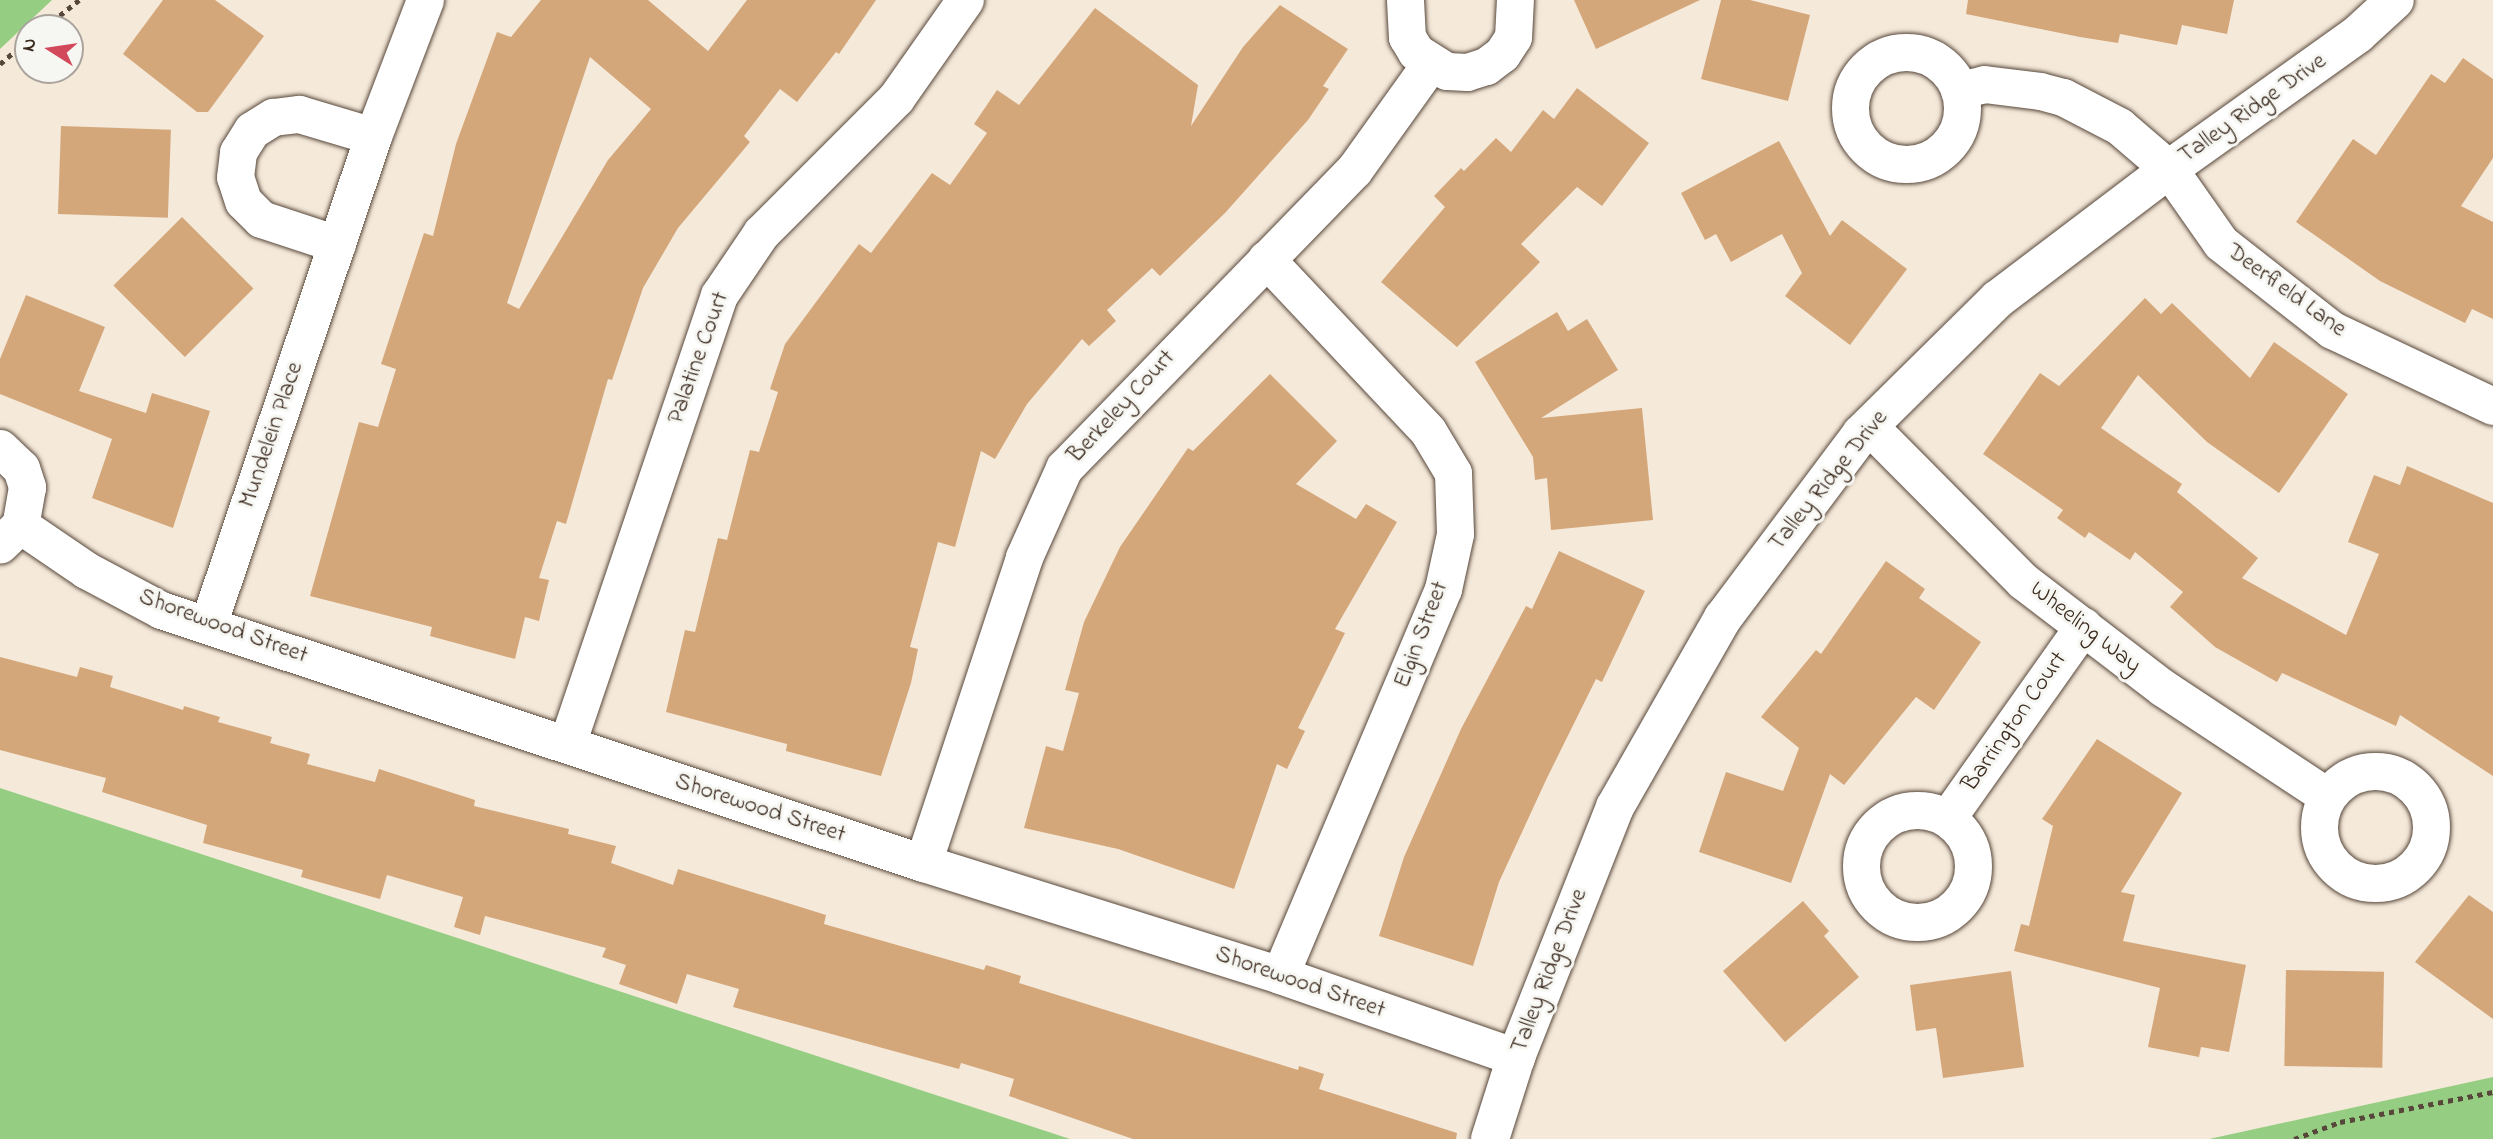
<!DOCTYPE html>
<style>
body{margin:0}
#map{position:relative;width:2493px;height:1139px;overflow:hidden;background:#f5e9da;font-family:"Indie Flower",sans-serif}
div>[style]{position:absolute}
.green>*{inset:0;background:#95ce82}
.building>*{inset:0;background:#d4a77b;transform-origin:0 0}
.path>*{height:4.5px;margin-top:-2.25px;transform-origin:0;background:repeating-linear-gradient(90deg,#57473a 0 5px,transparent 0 10px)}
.roads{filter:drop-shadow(0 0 2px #57473a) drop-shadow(0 0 2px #57473a)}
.minor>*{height:37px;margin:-18.5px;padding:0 18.5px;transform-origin:18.5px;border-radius:18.5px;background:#fff}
.minor>.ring{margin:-18.5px;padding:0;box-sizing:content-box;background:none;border:37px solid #fff;border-radius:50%}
.tertiary>*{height:38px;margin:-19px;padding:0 19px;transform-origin:19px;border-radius:19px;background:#fff}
span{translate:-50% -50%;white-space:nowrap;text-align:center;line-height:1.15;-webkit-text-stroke:6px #f6f6f2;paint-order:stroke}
.street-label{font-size:24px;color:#3b2a1e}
.north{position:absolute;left:14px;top:14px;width:70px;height:70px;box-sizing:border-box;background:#f6f6f2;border:2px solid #aba49d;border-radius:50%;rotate:282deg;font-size:19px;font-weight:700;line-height:28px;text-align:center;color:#3b2a1e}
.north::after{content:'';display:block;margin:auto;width:24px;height:32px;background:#d1495b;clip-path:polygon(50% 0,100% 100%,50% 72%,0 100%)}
</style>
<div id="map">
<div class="green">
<i style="clip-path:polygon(0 0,52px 0,0 49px)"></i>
<i style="clip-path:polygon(0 788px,1070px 1139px,0 1139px)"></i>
<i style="clip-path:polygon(2493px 1077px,2493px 1139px,2209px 1139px)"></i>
</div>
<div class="building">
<i style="clip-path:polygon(163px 0,215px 0,264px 36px,208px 112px,197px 112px,123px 54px)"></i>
<i style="clip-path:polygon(evenodd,541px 0,648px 0,708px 51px,747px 0,876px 0,839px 54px,836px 52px,797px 102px,780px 89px,744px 136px,750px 142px,678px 228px,643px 288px,612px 380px,608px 379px,566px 524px,557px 521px,539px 578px,549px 580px,539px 621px,525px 617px,515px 659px,430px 636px,432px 627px,310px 596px,359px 422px,378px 427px,396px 369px,381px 364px,424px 233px,433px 236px,456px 144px,497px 32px,511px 37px,541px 0,590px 57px,651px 109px,608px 160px,519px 309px,507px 303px,590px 57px)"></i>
<i style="clip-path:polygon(1574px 0,1700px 0,1596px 49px)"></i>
<i style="clip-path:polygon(1721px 0,1750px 0,1810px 15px,1788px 101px,1701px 79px)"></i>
<i style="clip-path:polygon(1968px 0,2234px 0,2227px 34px,2182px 25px,2177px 45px,2120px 34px,2118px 43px,2080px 37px,1966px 14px)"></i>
<i style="clip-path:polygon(1280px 5px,1348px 49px,1323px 86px,1329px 89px,1308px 120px,1225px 213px,1160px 276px,1152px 268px,1107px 310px,1116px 321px,1089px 346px,1082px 339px,1027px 404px,995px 459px,981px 451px,955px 547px,938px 542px,910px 647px,918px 649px,911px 683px,881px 776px,786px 751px,787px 744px,666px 712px,685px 630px,695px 632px,718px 538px,727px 540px,750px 450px,759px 452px,778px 392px,770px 389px,785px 344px,859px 244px,871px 253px,932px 173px,950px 185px,987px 133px,974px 124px,997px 90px,1019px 105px,1095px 8px,1198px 85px,1191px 126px,1243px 47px)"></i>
<i style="clip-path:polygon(2463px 58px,2493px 79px,2493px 158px,2461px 206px,2493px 222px,2493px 319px,2472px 309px,2465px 323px,2380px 281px,2296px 222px,2353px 139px,2376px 155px,2431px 74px,2445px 83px)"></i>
<i style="clip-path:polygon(1577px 88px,1649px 143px,1602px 206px,1577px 187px,1521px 244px,1540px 262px,1457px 347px,1381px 282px,1445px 207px,1434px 196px,1461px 168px,1464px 171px,1496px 138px,1511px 152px,1543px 110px,1554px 119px)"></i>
<i style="left:61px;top:126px;width:110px;height:88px;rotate:2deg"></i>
<i style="clip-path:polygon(1779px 141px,1830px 236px,1842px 220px,1907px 269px,1850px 345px,1785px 296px,1802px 273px,1782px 234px,1731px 262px,1716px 234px,1705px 240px,1681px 193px)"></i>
<i style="left:182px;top:217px;width:101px;height:97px;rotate:45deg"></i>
<i style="clip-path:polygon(26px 295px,105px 327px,79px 391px,146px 413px,152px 393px,210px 411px,173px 528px,92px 498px,112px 439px,0 394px,0 359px)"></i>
<i style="clip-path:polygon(2145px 298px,2161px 314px,2172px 303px,2250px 378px,2274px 342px,2348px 394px,2279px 493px,2207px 442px,2138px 375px,2101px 428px,2182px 484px,2177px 492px,2258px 558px,2242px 578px,2346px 635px,2379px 554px,2348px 542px,2374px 475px,2400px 485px,2407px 466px,2493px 503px,2493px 776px,2400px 715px,2396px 726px,2282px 673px,2277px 682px,2215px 647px,2170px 607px,2183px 592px,2135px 552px,2130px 560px,2089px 532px,2085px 538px,2057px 518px,2063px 510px,1983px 454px,2040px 373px,2059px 386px)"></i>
<i style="clip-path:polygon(1557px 312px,1568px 331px,1587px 319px,1618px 370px,1541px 418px,1642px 408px,1653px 520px,1551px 530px,1547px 478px,1535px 480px,1533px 457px,1475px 362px)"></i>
<i style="clip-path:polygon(1270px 374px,1337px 441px,1296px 484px,1356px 519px,1366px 504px,1397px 522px,1335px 629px,1345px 633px,1298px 728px,1305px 731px,1287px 769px,1277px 764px,1234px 889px,1118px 849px,1024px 828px,1046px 746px,1063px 751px,1079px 693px,1065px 690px,1084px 622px,1120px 547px,1188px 448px,1193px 451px)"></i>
<i style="clip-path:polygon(1559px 551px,1645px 591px,1602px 682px,1596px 679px,1546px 780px,1499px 882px,1473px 966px,1379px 936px,1404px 857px,1461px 729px,1526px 606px,1532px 609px)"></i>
<i style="clip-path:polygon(1886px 561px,1925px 589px,1919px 598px,1981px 642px,1934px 710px,1916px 697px,1844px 785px,1830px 774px,1791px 883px,1699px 852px,1726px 772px,1783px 791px,1799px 748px,1761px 717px,1816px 650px,1821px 654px)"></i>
<i style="clip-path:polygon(0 657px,77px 677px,80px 667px,113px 676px,110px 687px,183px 710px,184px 706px,220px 717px,218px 722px,272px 737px,270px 743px,310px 754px,307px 764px,375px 782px,379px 769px,475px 800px,474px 806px,569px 829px,568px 834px,616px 846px,611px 863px,673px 885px,678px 869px,826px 915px,824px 924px,984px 970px,986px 965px,1021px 976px,1019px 983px,1298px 1070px,1299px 1066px,1324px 1074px,1319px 1089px,1457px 1133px,1456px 1139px,1133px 1139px,1009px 1096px,1014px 1079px,961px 1063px,959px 1069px,733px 1007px,739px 989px,687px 974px,677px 1004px,619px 984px,626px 965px,602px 957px,606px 948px,485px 916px,480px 935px,454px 927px,463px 897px,387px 875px,380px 899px,301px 877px,303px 870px,203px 843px,207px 825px,102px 792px,106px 778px,0 750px)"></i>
<i style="clip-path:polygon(2097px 739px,2182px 793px,2121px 892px,2135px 895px,2123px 941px,2246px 965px,2229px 1052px,2201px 1047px,2199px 1057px,2148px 1047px,2160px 988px,2014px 951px,2021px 924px,2029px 926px,2053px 826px,2042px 819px)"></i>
<i style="clip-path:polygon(2469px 895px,2493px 912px,2493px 1019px,2415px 962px)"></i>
<i style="clip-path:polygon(1803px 901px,1829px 931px,1824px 936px,1859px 977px,1785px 1042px,1723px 971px)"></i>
<i style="left:2286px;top:970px;width:98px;height:96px;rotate:1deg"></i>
<i style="clip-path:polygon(2011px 971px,2024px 1067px,1943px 1078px,1936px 1028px,1916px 1031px,1910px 985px)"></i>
</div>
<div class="path">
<i style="left:44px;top:28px;width:45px;rotate:-38.7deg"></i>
<i style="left:0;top:64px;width:37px;rotate:-41deg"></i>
<i style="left:2294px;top:1139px;width:49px;rotate:-20.3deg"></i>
<i style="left:2340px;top:1122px;width:156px;rotate:-11.1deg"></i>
</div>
<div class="roads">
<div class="minor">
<i style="left:1405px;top:0;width:37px;rotate:87deg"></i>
<i style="left:1407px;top:37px;width:17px;rotate:59deg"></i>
<i style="left:1416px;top:52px;width:36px;rotate:32deg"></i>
<i style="left:1447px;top:71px;width:20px;rotate:3deg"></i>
<i style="left:1467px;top:72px;width:20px;rotate:-18deg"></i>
<i style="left:1486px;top:66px;width:20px;rotate:-37deg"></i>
<i style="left:1502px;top:54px;width:20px;rotate:-57deg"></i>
<i style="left:1513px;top:37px;width:37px;rotate:-87deg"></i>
<i class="ring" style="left:1850px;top:52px;width:75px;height:75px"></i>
<i style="left:1959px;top:90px;width:26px;rotate:-13deg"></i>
<i style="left:1984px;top:84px;width:56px;rotate:7.1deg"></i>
<i style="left:2040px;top:91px;width:24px;rotate:15deg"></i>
<i style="left:2063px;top:97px;width:63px;rotate:27.4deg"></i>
<i style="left:2119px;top:126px;width:66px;rotate:40.7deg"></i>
<i style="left:2169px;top:169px;width:90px;rotate:54.9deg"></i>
<i style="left:2221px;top:243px;width:141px;rotate:38.1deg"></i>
<i style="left:2332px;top:330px;width:178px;rotate:25.3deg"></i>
<i style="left:337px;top:244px;width:80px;rotate:-161.8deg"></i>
<i style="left:261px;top:219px;width:25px;rotate:-135deg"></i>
<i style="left:243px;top:201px;width:25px;rotate:-108deg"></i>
<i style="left:235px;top:177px;width:25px;rotate:-83deg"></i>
<i style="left:238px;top:152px;width:26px;rotate:-58deg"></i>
<i style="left:252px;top:130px;width:25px;rotate:-32deg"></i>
<i style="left:273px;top:117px;width:26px;rotate:-7deg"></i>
<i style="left:299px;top:114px;width:77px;rotate:16.6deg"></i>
<i style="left:1266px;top:259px;width:236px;rotate:46.7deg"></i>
<i style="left:1428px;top:431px;width:49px;rotate:59.2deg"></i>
<i style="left:1453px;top:473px;width:61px;rotate:88.1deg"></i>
<i style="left:1455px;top:534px;width:56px;rotate:102.3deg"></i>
<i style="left:1443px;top:589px;width:419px;rotate:112.9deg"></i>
<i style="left:1869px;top:426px;width:218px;rotate:45.2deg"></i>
<i style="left:2023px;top:581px;width:176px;rotate:37.4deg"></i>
<i style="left:2163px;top:688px;width:196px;rotate:33.4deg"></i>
<i style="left:0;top:448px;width:29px;rotate:44deg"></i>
<i style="left:21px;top:468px;width:20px;rotate:72deg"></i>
<i style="left:27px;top:487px;width:39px;rotate:100deg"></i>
<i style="left:20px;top:525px;width:28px;rotate:136deg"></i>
<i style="left:20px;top:525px;width:80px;rotate:34.3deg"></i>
<i style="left:86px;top:570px;width:85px;rotate:28.1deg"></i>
<i style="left:161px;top:610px;width:803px;rotate:18.37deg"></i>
<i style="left:923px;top:863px;width:374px;rotate:17.4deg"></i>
<i style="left:1280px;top:975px;width:250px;rotate:19.2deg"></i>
<i style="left:208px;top:625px;width:516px;rotate:-71.35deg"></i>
<i style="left:373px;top:136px;width:146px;rotate:-69.1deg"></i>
<i style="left:567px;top:744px;width:474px;rotate:-71.3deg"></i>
<i style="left:719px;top:295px;width:75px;rotate:-55.9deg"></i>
<i style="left:761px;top:233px;width:191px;rotate:-45deg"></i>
<i style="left:896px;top:98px;width:120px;rotate:-54.9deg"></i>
<i class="ring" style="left:2319px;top:771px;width:75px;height:75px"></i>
<i class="ring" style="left:1861px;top:810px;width:75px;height:75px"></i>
<i style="left:1948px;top:817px;width:234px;rotate:-54.7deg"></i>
<i style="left:923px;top:863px;width:322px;rotate:-71.7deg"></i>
<i style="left:1024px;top:557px;width:98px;rotate:-65.8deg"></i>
<i style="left:1064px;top:468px;width:416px;rotate:-45.8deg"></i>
<i style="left:1354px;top:170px;width:130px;rotate:-54.4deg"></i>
</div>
<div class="tertiary">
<i style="left:1490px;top:1139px;width:86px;rotate:-72.4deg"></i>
<i style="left:1516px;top:1057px;width:269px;rotate:-68.4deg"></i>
<i style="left:1615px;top:807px;width:218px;rotate:-60.3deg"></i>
<i style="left:1723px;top:618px;width:230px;rotate:-53.1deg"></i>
<i style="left:1861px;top:434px;width:192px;rotate:-44.6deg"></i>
<i style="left:1998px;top:299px;width:215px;rotate:-37.2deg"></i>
<i style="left:2169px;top:169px;width:232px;rotate:-35.5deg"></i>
<i style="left:2358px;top:34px;width:50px;rotate:-42.6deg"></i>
</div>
</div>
<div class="street-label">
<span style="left:2253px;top:109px;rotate:-35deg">Talley Ridge Drive</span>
<span style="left:2286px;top:291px;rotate:36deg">Deerfield Lane</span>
<span style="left:699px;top:358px;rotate:-70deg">Palatine Court</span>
<span style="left:1122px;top:407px;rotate:-47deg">Berkeley Court</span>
<span style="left:272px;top:435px;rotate:-71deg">Mundelein Place</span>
<span style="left:1829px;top:481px;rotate:-51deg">Talley Ridge Drive</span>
<span style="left:223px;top:627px;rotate:20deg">Shorewood Street</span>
<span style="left:2085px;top:628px;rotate:38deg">Wheeling Way</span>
<span style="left:1422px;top:635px;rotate:-69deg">Elgin Street</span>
<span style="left:2015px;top:722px;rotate:-55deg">Barrington Court</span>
<span style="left:760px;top:809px;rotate:18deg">Shorewood Street</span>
<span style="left:1550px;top:971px;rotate:-69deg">Talley Ridge Drive</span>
<span style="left:1300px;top:983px;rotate:19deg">Shorewood Street</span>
</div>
<div class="north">N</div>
</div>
